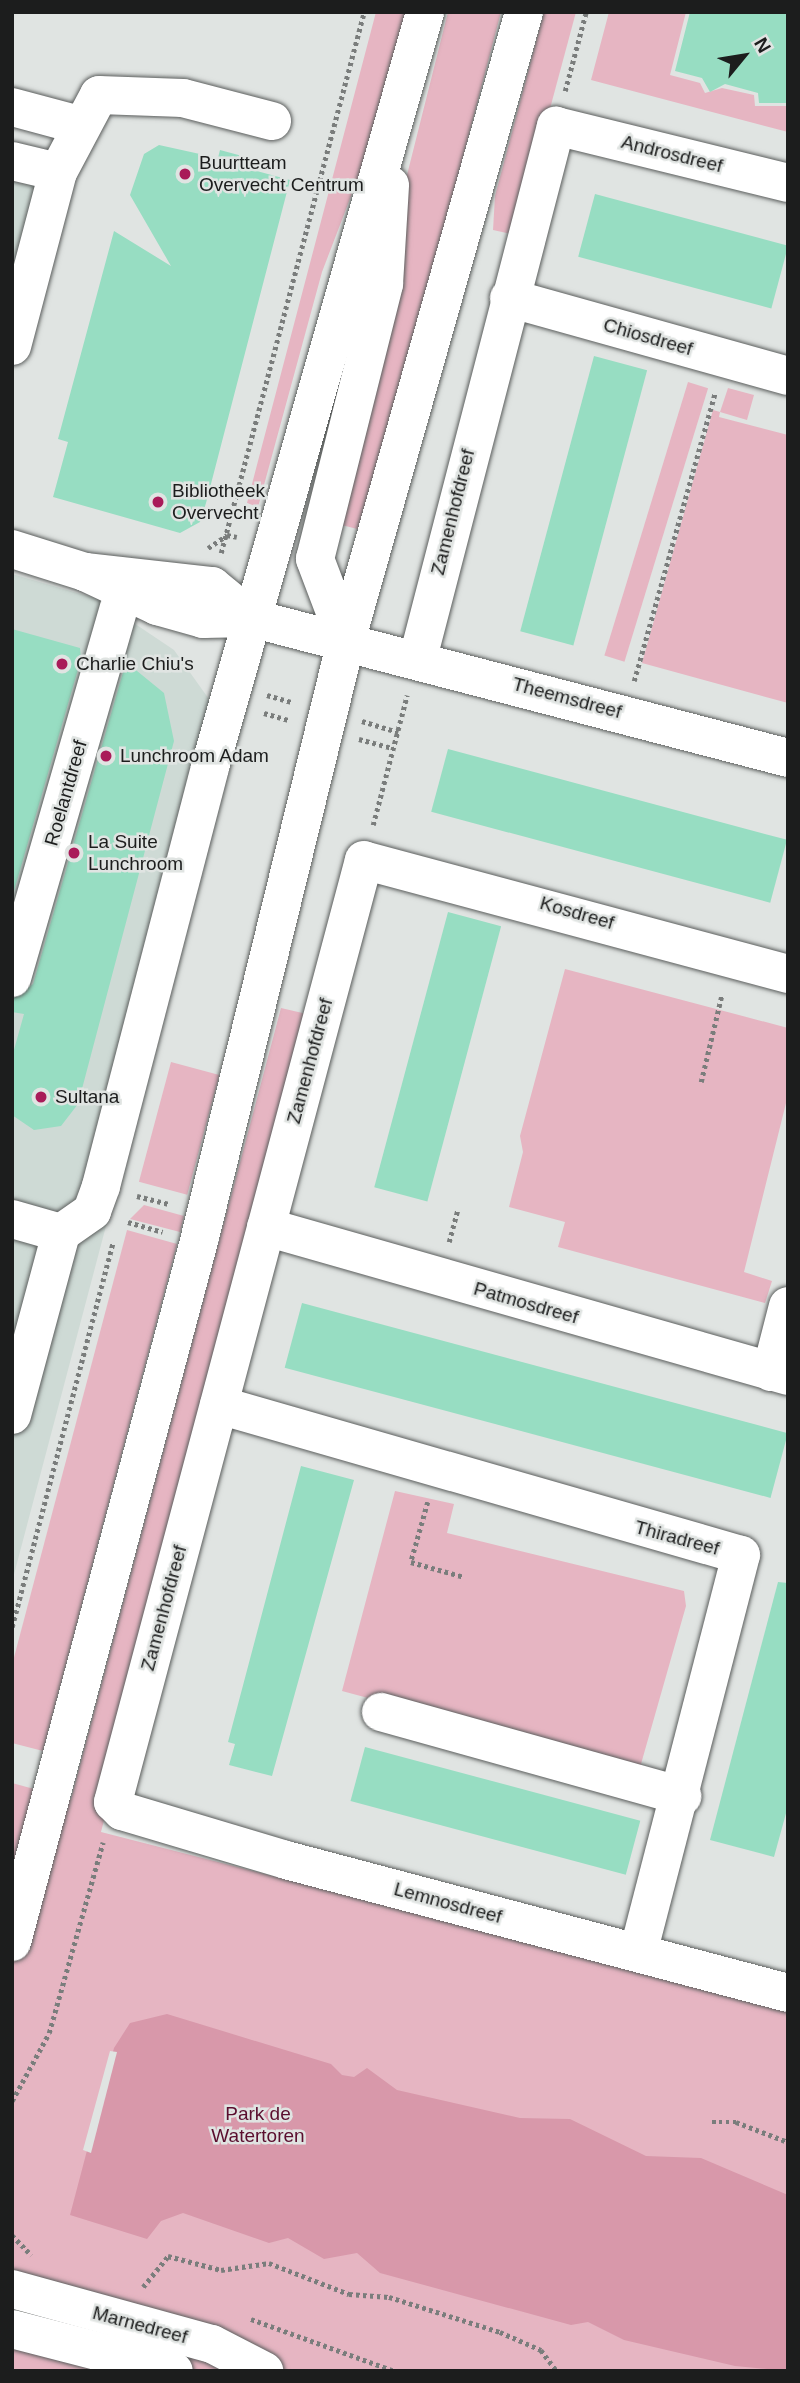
<!DOCTYPE html>
<style>
body{margin:0}
#map{position:relative;width:800px;height:2383px;overflow:hidden;background:#e0e4e2;font-family:Helvetica,sans-serif}
div>[style]{position:absolute}
.built>*{inset:0;background:#cedad5}
.green>*{inset:0;background:#e6b5c2;transform-origin:0 0}
.water>*{inset:0;background:#d898aa}
.pier>*{inset:0;background:#e0e4e2}
.building>*{inset:0;background:#97ddc2;transform-origin:0 0}
.path>*{height:4.5px;margin-top:-2.25px;transform-origin:0;background:repeating-linear-gradient(90deg,#7a7d7c 0 3.5px,transparent 0 7px)}
.roads{filter:drop-shadow(0 0 2px #5b5e5d) drop-shadow(0 0 2px #5b5e5d)}
.minor>*{height:38px;margin:-19px;padding:0 19px;transform-origin:19px;border-radius:19px;background:#fff}
.dots>*{width:19px;height:19px;translate:-50% -50%;box-sizing:border-box;border:4px solid #e0e4e2;border-radius:50%}
span{translate:-50% -50%;white-space:nowrap;text-align:center;line-height:1.15;-webkit-text-stroke:5px #e0e4e2;paint-order:stroke}
.street-label{font-size:19px;color:#1c1d1d}
.poi-label{font-size:19px;color:#1c1d1d}
.left{translate:0 -50%;text-align:left}
.park-label{font-size:19px;color:#5a0d2e}
.frame{position:absolute;inset:0;border:14px solid #1c1d1d;pointer-events:none}
.north{position:absolute;left:709px;top:21px;width:70px;height:70px;-webkit-text-stroke:5px #e0e4e2;paint-order:stroke;rotate:60deg;font-size:19px;font-weight:700;line-height:28px;text-align:center;color:#1c1d1d}
.north::after{content:'';display:block;margin:auto;width:24px;height:32px;background:#1c1d1d;clip-path:polygon(50% 0,100% 100%,50% 72%,0 100%)}
</style>
<div id="map">
<div class="built">
<i style="clip-path:polygon(12px 165px,52px 176px,12px 308px)"></i>
<i style="clip-path:polygon(12px 574px,98px 599px,174px 650px,211px 702px,242px 711px,12px 1582px)"></i>
</div>
<div class="green">
<i style="clip-path:polygon(376px 12px,406px 12px,361px 170px,322px 272px,258px 507px,247px 503px)"></i>
<i style="clip-path:polygon(448px 12px,501px 12px,365px 531px,330px 522px,390px 294px,407px 175px)"></i>
<i style="clip-path:polygon(544px 12px,576px 12px,516px 235px,493px 230px,495px 196px)"></i>
<i style="clip-path:polygon(609px 12px,686px 12px,670px 75px,700px 83px,705px 93px,722px 88px,754px 95px,755px 106px,788px 106px,788px 132px,591px 80px)"></i>
<i style="left:688px;top:382px;width:21px;height:286px;rotate:17deg"></i>
<i style="clip-path:polygon(728px 388px,754px 395px,747px 420px,720px 412px,719px 417px,788px 435px,788px 703px,642px 663px,713px 410px,720px 412px)"></i>
<i style="clip-path:polygon(565px 969px,788px 1028px,788px 1095px,744px 1272px,772px 1281px,765px 1303px,558px 1247px,565px 1222px,509px 1207px,523px 1152px,520px 1136px)"></i>
<i style="clip-path:polygon(281px 1008px,311px 1015px,101px 1832px,788px 2008px,788px 2371px,12px 2371px,12px 1783px,71px 1799px)"></i>
<i style="left:171px;top:1062px;width:50px;height:124px;rotate:15deg"></i>
<i style="clip-path:polygon(144px 1205px,184px 1216px,180px 1232px,130px 1219px)"></i>
<i style="clip-path:polygon(127px 1230px,177px 1244px,43px 1751px,12px 1743px,12px 1665px)"></i>
<i style="clip-path:polygon(395px 1491px,454px 1504px,447px 1533px,684px 1591px,686px 1606px,639px 1771px,342px 1691px)"></i>
</div>
<div class="water">
<i style="clip-path:polygon(167px 2014px,331px 2064px,342px 2075px,354px 2077px,367px 2068px,397px 2090px,520px 2118px,570px 2119px,646px 2156px,701px 2158px,788px 2195px,788px 2371px,735px 2366px,624px 2340px,588px 2322px,571px 2325px,380px 2273px,357px 2253px,324px 2259px,288px 2238px,269px 2243px,183px 2213px,161px 2221px,147px 2239px,70px 2215px,114px 2048px,130px 2023px)"></i>
</div>
<div class="pier">
<i style="clip-path:polygon(110px 2051px,117px 2052px,91px 2153px,83px 2150px)"></i>
</div>
<div class="building">
<i style="clip-path:polygon(690px 12px,788px 12px,788px 103px,759px 103px,758px 93px,725px 84px,710px 92px,702px 78px,675px 71px)"></i>
<i style="clip-path:polygon(159px 145px,218px 158px,220px 150px,257px 160px,253px 170px,290px 180px,206px 503px,200px 522px,180px 533px,53px 497px,68px 442px,58px 439px,114px 231px,171px 266px,130px 195px,144px 154px)"></i>
<i style="left:595px;top:194px;width:200px;height:65px;rotate:15deg"></i>
<i style="left:594px;top:356px;width:55px;height:285px;rotate:15deg"></i>
<i style="clip-path:polygon(12px 629px,80px 648px,81px 659px,12px 898px)"></i>
<i style="clip-path:polygon(126px 662px,164px 693px,174px 741px,78px 1104px,61px 1126px,34px 1130px,12px 1115px,12px 1057px,24px 1014px,12px 1012px,12px 999px,33px 984px)"></i>
<i style="left:448px;top:749px;width:351px;height:65px;rotate:15deg"></i>
<i style="left:448px;top:912px;width:55px;height:285px;rotate:15deg"></i>
<i style="left:302px;top:1303px;width:503px;height:67px;rotate:15deg"></i>
<i style="clip-path:polygon(301px 1466px,354px 1480px,272px 1776px,229px 1765px,235px 1744px,228px 1742px)"></i>
<i style="clip-path:polygon(778px 1582px,788px 1583px,788px 1806px,774px 1857px,710px 1840px)"></i>
<i style="left:365px;top:1747px;width:285px;height:56px;rotate:15deg"></i>
</div>
<div class="path">
<i style="left:565px;top:91px;width:82px;rotate:-75.1deg"></i>
<i style="left:208px;top:548px;width:23px;rotate:-34deg"></i>
<i style="left:227px;top:535px;width:10px;rotate:11deg"></i>
<i style="left:221px;top:553px;width:560px;rotate:-75.19deg"></i>
<i style="left:634px;top:681px;width:299px;rotate:-74.3deg"></i>
<i style="left:267px;top:695px;width:26px;rotate:16deg"></i>
<i style="left:264px;top:713px;width:26px;rotate:16deg"></i>
<i style="left:362px;top:721px;width:38px;rotate:17deg"></i>
<i style="left:359px;top:739px;width:35px;rotate:15deg"></i>
<i style="left:373px;top:825px;width:134px;rotate:-75.3deg"></i>
<i style="left:701px;top:1082px;width:90px;rotate:-76.6deg"></i>
<i style="left:137px;top:1196px;width:33px;rotate:14deg"></i>
<i style="left:128px;top:1222px;width:36px;rotate:16deg"></i>
<i style="left:449px;top:1242px;width:34px;rotate:-75deg"></i>
<i style="left:428px;top:1502px;width:62px;rotate:105.8deg"></i>
<i style="left:411px;top:1562px;width:55px;rotate:15.8deg"></i>
<i style="left:12px;top:1627px;width:398px;rotate:-75.3deg"></i>
<i style="left:12px;top:2101px;width:77px;rotate:-61.4deg"></i>
<i style="left:49px;top:2033px;width:198px;rotate:-74.2deg"></i>
<i style="left:712px;top:2122px;width:24px"></i>
<i style="left:736px;top:2122px;width:56px;rotate:21deg"></i>
<i style="left:12px;top:2235px;width:28px;rotate:46deg"></i>
<i style="left:143px;top:2287px;width:40px;rotate:-51deg"></i>
<i style="left:168px;top:2256px;width:55px;rotate:14.8deg"></i>
<i style="left:221px;top:2270px;width:49px;rotate:-8.3deg"></i>
<i style="left:269px;top:2263px;width:86px;rotate:21.2deg"></i>
<i style="left:349px;top:2294px;width:40px;rotate:4.3deg"></i>
<i style="left:389px;top:2297px;width:116px;rotate:17.5deg"></i>
<i style="left:500px;top:2332px;width:45px;rotate:23.7deg"></i>
<i style="left:541px;top:2350px;width:26px;rotate:53deg"></i>
<i style="left:251px;top:2319px;width:153px;rotate:19.9deg"></i>
</div>
<div class="roads">
<div class="minor">
<i style="left:12px;top:107px;width:69px;rotate:15deg"></i>
<i style="left:12px;top:161px;width:47px;rotate:13.4deg"></i>
<i style="left:58px;top:172px;width:180px;rotate:104.8deg"></i>
<i style="left:58px;top:172px;width:87px;rotate:-62deg"></i>
<i style="left:99px;top:95px;width:84px;rotate:2deg"></i>
<i style="left:183px;top:98px;width:92px;rotate:14.5deg"></i>
<i style="left:509px;top:298px;width:290px;rotate:15.6deg"></i>
<i style="left:12px;top:549px;width:77px;rotate:17.5deg"></i>
<i style="left:85px;top:572px;width:128px;rotate:6.3deg"></i>
<i style="left:212px;top:586px;width:50px;rotate:39.4deg"></i>
<i style="left:85px;top:572px;width:80px;rotate:25.3deg"></i>
<i style="left:157px;top:606px;width:48px;rotate:15.8deg"></i>
<i style="left:203px;top:619px;width:48px;rotate:-1.2deg"></i>
<i style="left:251px;top:618px;width:555px;rotate:14.61deg"></i>
<i style="left:346px;top:641px;width:88px;rotate:-110.7deg"></i>
<i style="left:315px;top:559px;width:284px;rotate:-75.9deg"></i>
<i style="left:384px;top:284px;width:99px;rotate:-86.5deg"></i>
<i style="left:418px;top:658px;width:550px;rotate:-75.46deg"></i>
<i style="left:556px;top:126px;width:239px;rotate:13.8deg"></i>
<i style="left:788px;top:974px;width:439px;rotate:-165deg"></i>
<i style="left:364px;top:860px;width:975px;rotate:104.92deg"></i>
<i style="left:113px;top:1802px;width:13px;rotate:45deg"></i>
<i style="left:122px;top:1811px;width:171px;rotate:16.6deg"></i>
<i style="left:286px;top:1860px;width:519px;rotate:14.84deg"></i>
<i style="left:12px;top:978px;width:385px;rotate:-73.9deg"></i>
<i style="left:12px;top:1219px;width:51px;rotate:15.9deg"></i>
<i style="left:61px;top:1233px;width:38px;rotate:-35deg"></i>
<i style="left:92px;top:1211px;width:27px;rotate:-70deg"></i>
<i style="left:101px;top:1186px;width:433px;rotate:-75.4deg"></i>
<i style="left:210px;top:767px;width:785px;rotate:-74.1deg"></i>
<i style="left:266px;top:1227px;width:543px;rotate:15.93deg"></i>
<i style="left:771px;top:1372px;width:68px;rotate:-75.6deg"></i>
<i style="left:219px;top:1405px;width:543px;rotate:16.03deg"></i>
<i style="left:741px;top:1555px;width:411px;rotate:104.5deg"></i>
<i style="left:12px;top:1415px;width:188px;rotate:-74.9deg"></i>
<i style="left:381px;top:1712px;width:313px;rotate:15.6deg"></i>
<i style="left:12px;top:1942px;width:726px;rotate:-75.06deg"></i>
<i style="left:199px;top:1241px;width:618px;rotate:-76.23deg"></i>
<i style="left:346px;top:641px;width:654px;rotate:-74.2deg"></i>
<i style="left:12px;top:2289px;width:207px;rotate:15.4deg"></i>
<i style="left:212px;top:2344px;width:59px;rotate:27.4deg"></i>
<i style="left:12px;top:2329px;width:167px;rotate:14.5deg"></i>
</div>
</div>
<div class="dots">
<i style="left:185px;top:174px;background:#a91b59"></i>
<i style="left:158px;top:502px;background:#a91b59"></i>
<i style="left:62px;top:664px;background:#a91b59"></i>
<i style="left:106px;top:756px;background:#a91b59"></i>
<i style="left:74px;top:853px;background:#a91b59"></i>
<i style="left:41px;top:1097px;background:#a91b59"></i>
</div>
<div class="street-label">
<span style="left:672px;top:154px;rotate:14deg">Androsdreef</span>
<span style="left:648px;top:337px;rotate:16deg">Chiosdreef</span>
<span style="left:453px;top:512px;rotate:-76deg">Zamenhofdreef</span>
<span style="left:567px;top:698px;rotate:15deg">Theemsdreef</span>
<span style="left:66px;top:793px;rotate:-74deg">Roelantdreef</span>
<span style="left:577px;top:913px;rotate:16deg">Kosdreef</span>
<span style="left:310px;top:1061px;rotate:-75deg">Zamenhofdreef</span>
<span style="left:526px;top:1303px;rotate:16deg">Patmosdreef</span>
<span style="left:677px;top:1538px;rotate:15deg">Thiradreef</span>
<span style="left:164px;top:1608px;rotate:-75deg">Zamenhofdreef</span>
<span style="left:448px;top:1903px;rotate:15deg">Lemnosdreef</span>
<span style="left:140px;top:2325px;rotate:15deg">Marnedreef</span>
</div>
<div class="poi-label">
<span class="left" style="left:199px;top:174px">Buurtteam<br>Overvecht Centrum</span>
<span class="left" style="left:172px;top:502px">Bibliotheek<br>Overvecht</span>
<span class="left" style="left:76px;top:664px">Charlie Chiu's</span>
<span class="left" style="left:120px;top:756px">Lunchroom Adam</span>
<span class="left" style="left:88px;top:853px">La Suite<br>Lunchroom</span>
<span class="left" style="left:55px;top:1097px">Sultana</span>
</div>
<div class="park-label">
<span style="left:258px;top:2125px">Park de<br>Watertoren</span>
</div>
<div class="frame"></div>
<div class="north">N</div>
</div>
